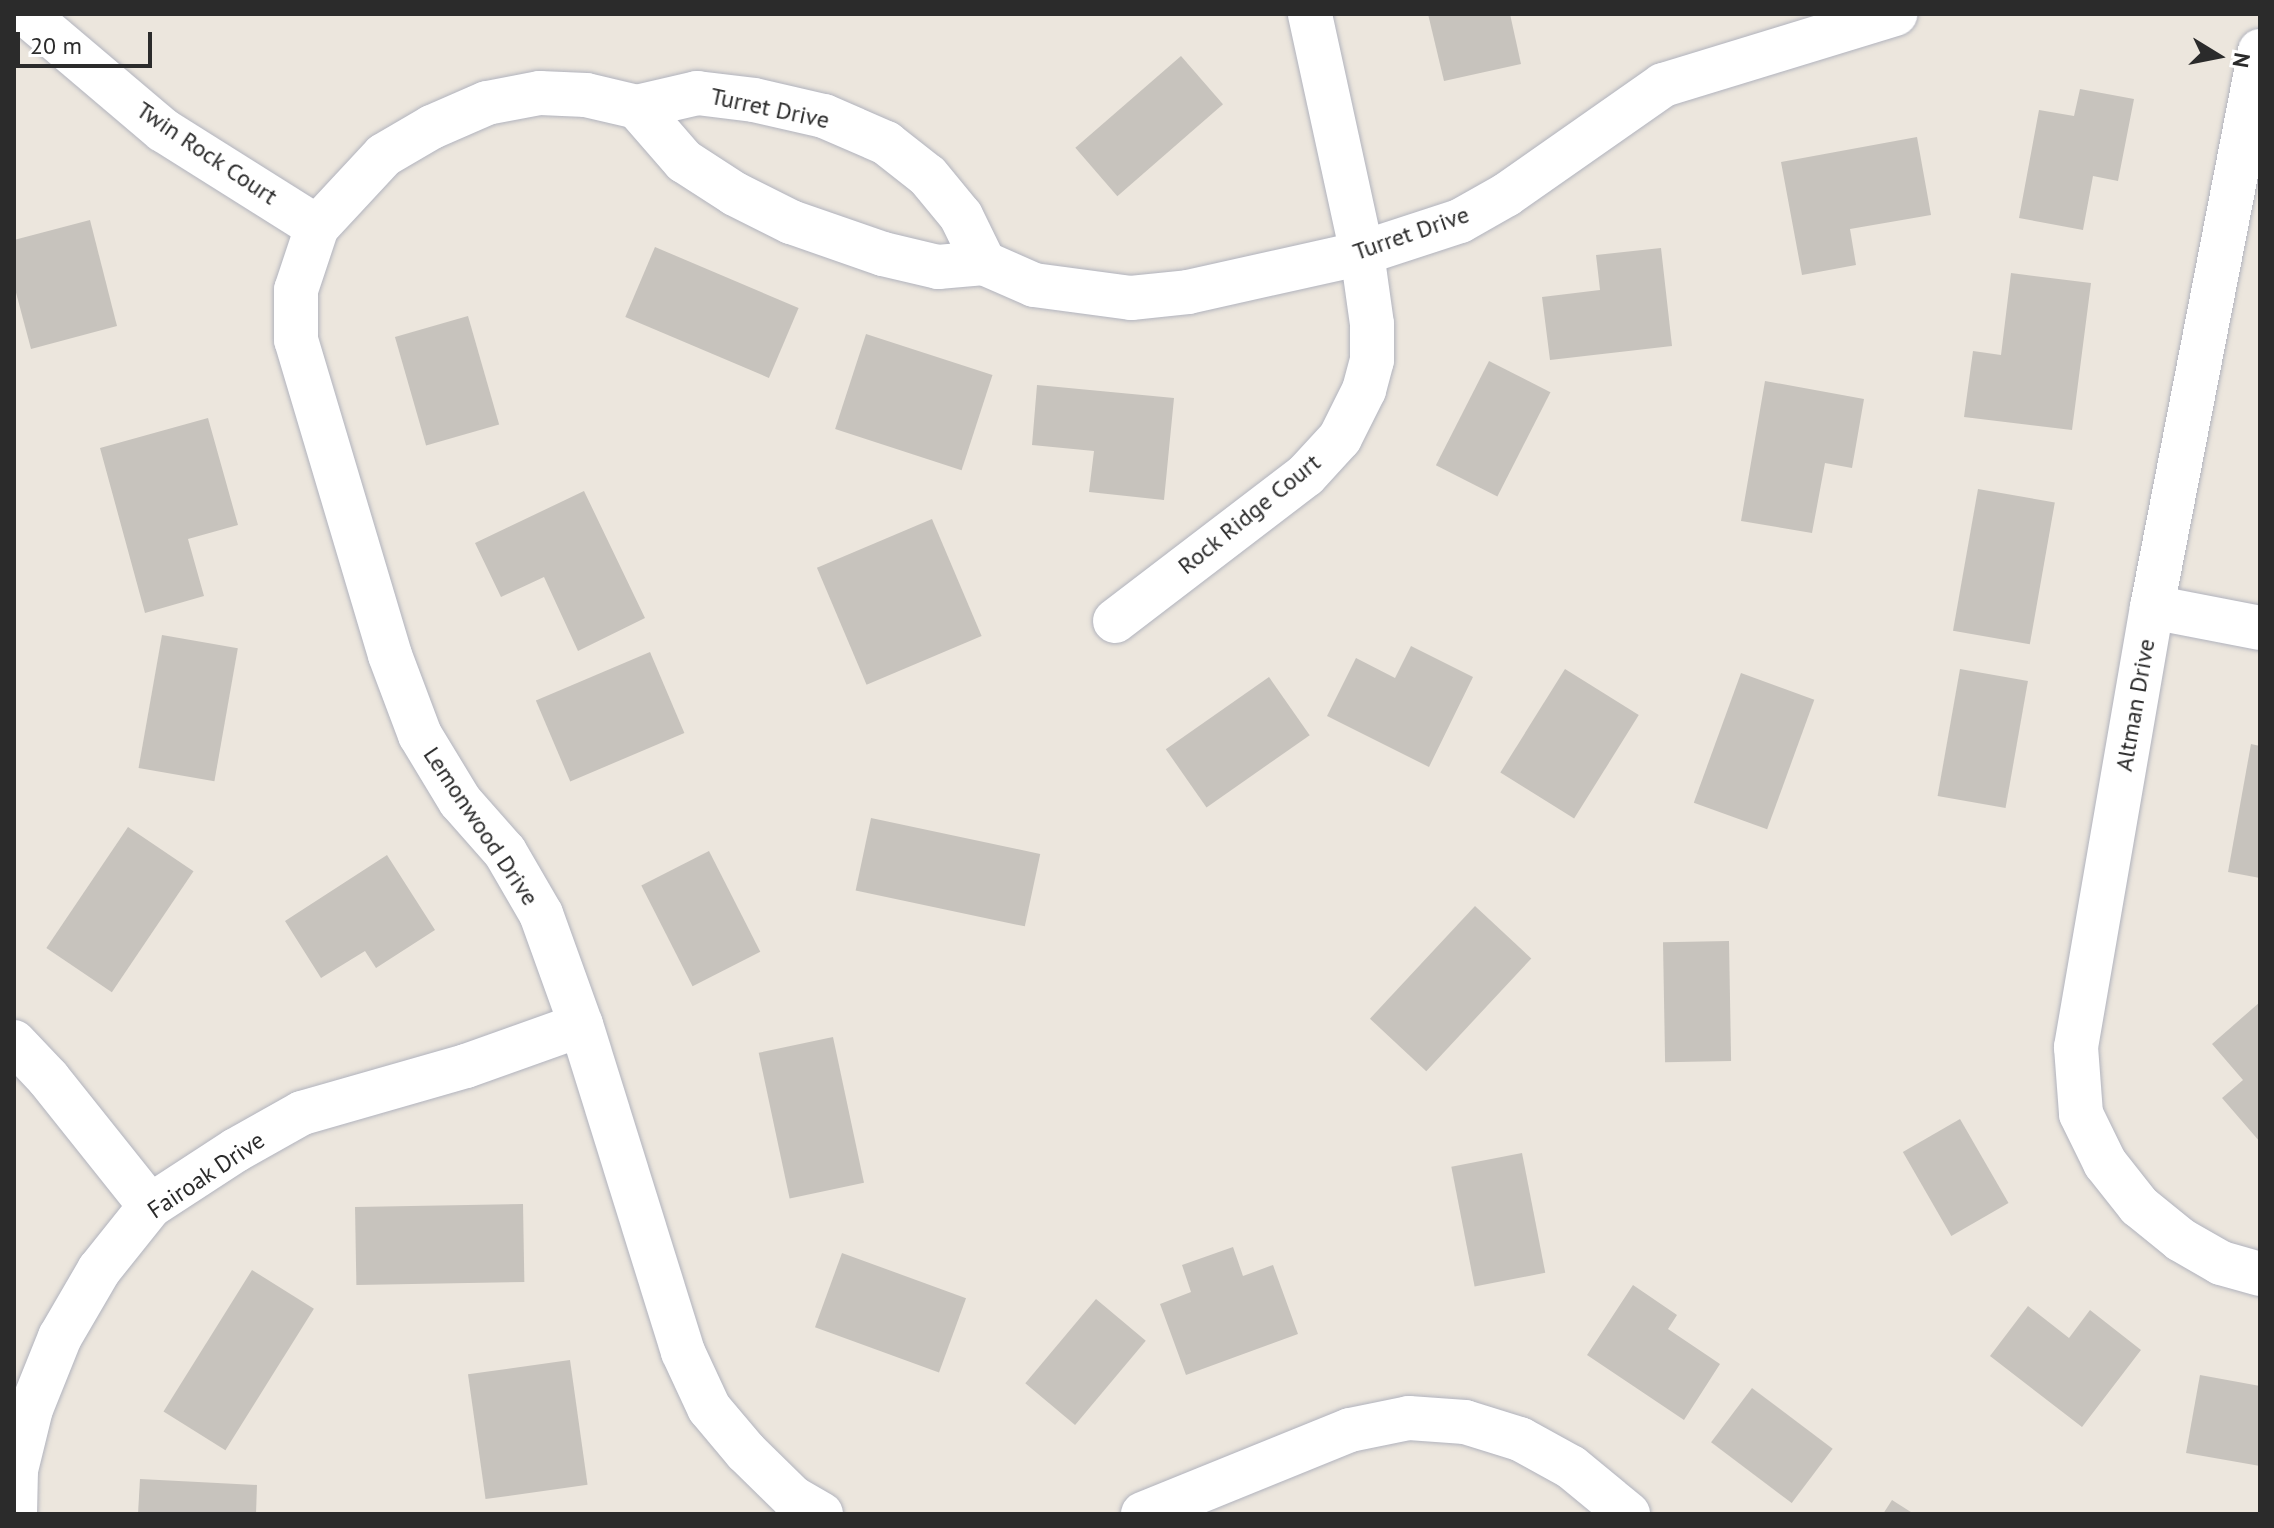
<!DOCTYPE html>
<style>
body{margin:0}
#map{position:relative;width:2274px;height:1528px;overflow:hidden;background:#ece6dd;font-family:"PT Sans",sans-serif}
div>[style]{position:absolute}
.building>*{inset:0;background:#c7c3bd;transform-origin:0 0}
.roads{filter:drop-shadow(0 0 2px #b1b3bd) drop-shadow(0 0 2px #b1b3bd)}
.minor>*{height:44px;margin:-22px;padding:0 22px;transform-origin:22px;border-radius:22px;background:#fff}
span{translate:-50% -50%;white-space:nowrap;text-align:center;line-height:1.15;-webkit-text-stroke:7px #fff;paint-order:stroke}
.street-label{font-size:24px;color:#2b2b2b}
.frame{position:absolute;inset:0;border:16px solid #2b2b2b;pointer-events:none}
.north{position:absolute;left:2178px;top:16px;width:80px;height:80px;-webkit-text-stroke:6px #fff;paint-order:stroke;rotate:100deg;font-size:22px;font-weight:700;line-height:32px;text-align:center;color:#2b2b2b}
.north::after{content:'';display:block;margin:auto;width:28px;height:36px;background:#2b2b2b;clip-path:polygon(50% 0,100% 100%,50% 72%,0 100%)}
.scale{position:absolute;left:16px;top:32px;width:136px;height:36px;box-sizing:border-box;border:4px solid #2b2b2b;border-top:0;padding-left:10px;font-size:24px;line-height:28px;white-space:nowrap;color:#2b2b2b;-webkit-text-stroke:6px #fff;paint-order:stroke}
</style>
<div id="map">
<div class="building">
<i style="clip-path:polygon(1428px 14px,1510px 14px,1521px 64px,1444px 81px)"></i>
<i style="left:1181px;top:56px;width:64px;height:140px;rotate:49deg"></i>
<i style="clip-path:polygon(2080px 89px,2134px 99px,2118px 181px,2093px 176px,2083px 230px,2019px 218px,2039px 110px,2074px 116px)"></i>
<i style="clip-path:polygon(1917px 137px,1931px 215px,1850px 229px,1856px 265px,1802px 275px,1781px 162px)"></i>
<i style="clip-path:polygon(90px 220px,117px 326px,31px 349px,14px 285px,14px 240px)"></i>
<i style="left:655px;top:247px;width:156px;height:76px;rotate:23deg"></i>
<i style="clip-path:polygon(1661px 248px,1672px 346px,1550px 360px,1542px 297px,1600px 290px,1596px 255px)"></i>
<i style="clip-path:polygon(2011px 273px,2091px 283px,2072px 430px,1964px 417px,1973px 351px,2001px 355px)"></i>
<i style="left:468px;top:316px;width:113px;height:76px;rotate:74deg"></i>
<i style="left:866px;top:334px;width:133px;height:100px;rotate:18deg"></i>
<i style="left:1489px;top:361px;width:69px;height:117px;rotate:27deg"></i>
<i style="clip-path:polygon(1765px 381px,1864px 399px,1852px 468px,1825px 463px,1812px 533px,1741px 521px)"></i>
<i style="clip-path:polygon(1037px 385px,1174px 398px,1164px 500px,1089px 492px,1094px 451px,1032px 445px)"></i>
<i style="clip-path:polygon(208px 418px,238px 525px,188px 539px,204px 596px,145px 613px,100px 448px)"></i>
<i style="left:1978px;top:489px;width:78px;height:144px;rotate:10deg"></i>
<i style="clip-path:polygon(584px 491px,645px 618px,578px 651px,544px 577px,501px 597px,475px 543px)"></i>
<i style="left:932px;top:519px;width:127px;height:125px;rotate:67deg"></i>
<i style="left:162px;top:635px;width:77px;height:135px;rotate:10deg"></i>
<i style="clip-path:polygon(1411px 646px,1473px 677px,1429px 767px,1327px 716px,1356px 658px,1395px 678px)"></i>
<i style="left:650px;top:652px;width:88px;height:124px;rotate:67deg"></i>
<i style="left:1565px;top:669px;width:87px;height:122px;rotate:32deg"></i>
<i style="left:1960px;top:669px;width:69px;height:129px;rotate:10deg"></i>
<i style="left:1741px;top:673px;width:78px;height:138px;rotate:20deg"></i>
<i style="left:1269px;top:677px;width:71px;height:126px;rotate:55deg"></i>
<i style="clip-path:polygon(2251px 744px,2260px 746px,2260px 878px,2228px 872px)"></i>
<i style="left:871px;top:818px;width:173px;height:74px;rotate:12deg"></i>
<i style="left:128px;top:827px;width:79px;height:146px;rotate:34deg"></i>
<i style="left:709px;top:851px;width:113px;height:76px;rotate:63deg"></i>
<i style="clip-path:polygon(387px 855px,435px 930px,376px 968px,365px 951px,321px 978px,285px 921px)"></i>
<i style="left:1475px;top:906px;width:77px;height:154px;rotate:43deg"></i>
<i style="left:1729px;top:941px;width:120px;height:66px;rotate:89deg"></i>
<i style="clip-path:polygon(2260px 1002px,2260px 1142px,2222px 1098px,2243px 1080px,2212px 1044px)"></i>
<i style="left:833px;top:1037px;width:149px;height:76px;rotate:78deg"></i>
<i style="left:1960px;top:1119px;width:97px;height:66px;rotate:60deg"></i>
<i style="left:1522px;top:1153px;width:122px;height:72px;rotate:79deg"></i>
<i style="left:523px;top:1204px;width:78px;height:168px;rotate:89deg"></i>
<i style="clip-path:polygon(1233px 1247px,1243px 1276px,1273px 1265px,1298px 1334px,1186px 1375px,1160px 1304px,1191px 1292px,1182px 1265px)"></i>
<i style="left:842px;top:1253px;width:132px;height:79px;rotate:20deg"></i>
<i style="left:252px;top:1270px;width:73px;height:167px;rotate:32deg"></i>
<i style="clip-path:polygon(1633px 1285px,1677px 1315px,1668px 1329px,1720px 1364px,1684px 1420px,1587px 1355px)"></i>
<i style="left:1096px;top:1299px;width:65px;height:110px;rotate:40deg"></i>
<i style="clip-path:polygon(2028px 1306px,2069px 1338px,2090px 1310px,2141px 1350px,2082px 1427px,1990px 1356px)"></i>
<i style="left:570px;top:1360px;width:126px;height:103px;rotate:82deg"></i>
<i style="clip-path:polygon(2200px 1375px,2260px 1386px,2260px 1466px,2186px 1453px)"></i>
<i style="left:1752px;top:1388px;width:101px;height:68px;rotate:37deg"></i>
<i style="clip-path:polygon(140px 1479px,257px 1485px,256px 1514px,138px 1514px)"></i>
<i style="clip-path:polygon(1892px 1500px,1914px 1514px,1883px 1514px)"></i>
</div>
<div class="roads">
<div class="minor">
<i style="left:26px;top:14px;width:180px;rotate:40.3deg"></i>
<i style="left:163px;top:130px;width:182px;rotate:32.2deg"></i>
<i style="left:2260px;top:51px;width:566px;rotate:100.99deg"></i>
<i style="left:2152px;top:607px;width:447px;rotate:99.8deg"></i>
<i style="left:2076px;top:1047px;width:67px;rotate:85.7deg"></i>
<i style="left:2081px;top:1114px;width:55px;rotate:63.9deg"></i>
<i style="left:2105px;top:1163px;width:55px;rotate:51.7deg"></i>
<i style="left:2139px;top:1206px;width:54px;rotate:39deg"></i>
<i style="left:2181px;top:1240px;width:46px;rotate:29.9deg"></i>
<i style="left:2221px;top:1263px;width:41px;rotate:15.8deg"></i>
<i style="left:637px;top:107px;width:72px;rotate:49deg"></i>
<i style="left:684px;top:161px;width:61px;rotate:32.9deg"></i>
<i style="left:735px;top:194px;width:63px;rotate:26.6deg"></i>
<i style="left:791px;top:222px;width:97px;rotate:19.2deg"></i>
<i style="left:883px;top:254px;width:57px;rotate:13.3deg"></i>
<i style="left:938px;top:267px;width:46px;rotate:-5deg"></i>
<i style="left:984px;top:263px;width:55px;rotate:23.7deg"></i>
<i style="left:1034px;top:285px;width:98px;rotate:7.6deg"></i>
<i style="left:1131px;top:298px;width:57px;rotate:-6deg"></i>
<i style="left:1188px;top:292px;width:178px;rotate:-12.6deg"></i>
<i style="left:1362px;top:253px;width:103px;rotate:-18.1deg"></i>
<i style="left:1460px;top:221px;width:53px;rotate:-29.5deg"></i>
<i style="left:1506px;top:195px;width:192px;rotate:-35deg"></i>
<i style="left:1663px;top:85px;width:243px;rotate:-17deg"></i>
<i style="left:2152px;top:607px;width:110px;rotate:11deg"></i>
<i style="left:1115px;top:621px;width:240px;rotate:-37.4deg"></i>
<i style="left:1306px;top:475px;width:50px;rotate:-47.4deg"></i>
<i style="left:1340px;top:438px;width:54px;rotate:-63.4deg"></i>
<i style="left:1364px;top:390px;width:31px;rotate:-75deg"></i>
<i style="left:1372px;top:360px;width:36px;rotate:-90deg"></i>
<i style="left:1372px;top:324px;width:72px;rotate:-98deg"></i>
<i style="left:1362px;top:253px;width:245px;rotate:-102.3deg"></i>
<i style="left:14px;top:1042px;width:50px;rotate:46.6deg"></i>
<i style="left:48px;top:1078px;width:164px;rotate:51.4deg"></i>
<i style="left:15px;top:1514px;width:44px;rotate:-88.7deg"></i>
<i style="left:16px;top:1470px;width:63px;rotate:-76.2deg"></i>
<i style="left:31px;top:1409px;width:78px;rotate:-68.1deg"></i>
<i style="left:60px;top:1337px;width:78px;rotate:-59.8deg"></i>
<i style="left:99px;top:1270px;width:82px;rotate:-51.4deg"></i>
<i style="left:150px;top:1206px;width:103px;rotate:-33.1deg"></i>
<i style="left:236px;top:1150px;width:76px;rotate:-29.3deg"></i>
<i style="left:302px;top:1113px;width:171px;rotate:-16deg"></i>
<i style="left:466px;top:1066px;width:122px;rotate:-19.6deg"></i>
<i style="left:821px;top:1514px;width:32px;rotate:-150deg"></i>
<i style="left:793px;top:1498px;width:66px;rotate:-135.6deg"></i>
<i style="left:746px;top:1452px;width:57px;rotate:-130.1deg"></i>
<i style="left:709px;top:1408px;width:62px;rotate:-114.9deg"></i>
<i style="left:683px;top:1352px;width:343px;rotate:-107.3deg"></i>
<i style="left:581px;top:1025px;width:118px;rotate:-109.8deg"></i>
<i style="left:541px;top:914px;width:72px;rotate:-120.1deg"></i>
<i style="left:505px;top:852px;width:68px;rotate:-131.4deg"></i>
<i style="left:460px;top:801px;width:77px;rotate:-121.2deg"></i>
<i style="left:420px;top:735px;width:85px;rotate:-110.6deg"></i>
<i style="left:390px;top:655px;width:329px;rotate:-106.6deg"></i>
<i style="left:296px;top:340px;width:50px;rotate:-90deg"></i>
<i style="left:296px;top:290px;width:66px;rotate:-71.6deg"></i>
<i style="left:317px;top:227px;width:98px;rotate:-47.1deg"></i>
<i style="left:384px;top:155px;width:56px;rotate:-30.3deg"></i>
<i style="left:432px;top:127px;width:60px;rotate:-23.6deg"></i>
<i style="left:487px;top:103px;width:54px;rotate:-10.7deg"></i>
<i style="left:540px;top:93px;width:46px;rotate:2.5deg"></i>
<i style="left:586px;top:95px;width:52px;rotate:13.2deg"></i>
<i style="left:637px;top:107px;width:62px;rotate:-13.1deg"></i>
<i style="left:697px;top:93px;width:57px;rotate:7deg"></i>
<i style="left:754px;top:100px;width:72px;rotate:12.9deg"></i>
<i style="left:824px;top:116px;width:68px;rotate:23.5deg"></i>
<i style="left:886px;top:143px;width:53px;rotate:38.2deg"></i>
<i style="left:928px;top:176px;width:52px;rotate:50.5deg"></i>
<i style="left:961px;top:216px;width:52px;rotate:63.9deg"></i>
<i style="left:1143px;top:1514px;width:223px;rotate:-22.1deg"></i>
<i style="left:1350px;top:1430px;width:60px;rotate:-11.5deg"></i>
<i style="left:1409px;top:1418px;width:56px;rotate:4.1deg"></i>
<i style="left:1465px;top:1422px;width:58px;rotate:17.2deg"></i>
<i style="left:1520px;top:1439px;width:58px;rotate:28.8deg"></i>
<i style="left:1571px;top:1467px;width:74px;rotate:39.5deg"></i>
</div>
</div>
<div class="street-label">
<span style="left:770px;top:108px;rotate:12deg">Turret Drive</span>
<span style="left:207px;top:153px;rotate:34deg">Twin Rock Court</span>
<span style="left:1411px;top:233px;rotate:-19deg">Turret Drive</span>
<span style="left:1249px;top:514px;rotate:-39deg">Rock Ridge Court</span>
<span style="left:2135px;top:705px;rotate:-80deg">Altman Drive</span>
<span style="left:481px;top:826px;rotate:56deg">Lemonwood Drive</span>
<span style="left:206px;top:1175px;rotate:-34deg">Fairoak Drive</span>
</div>
<div class="frame"></div>
<div class="north">N</div>
<div class="scale">20 m</div>
</div>
